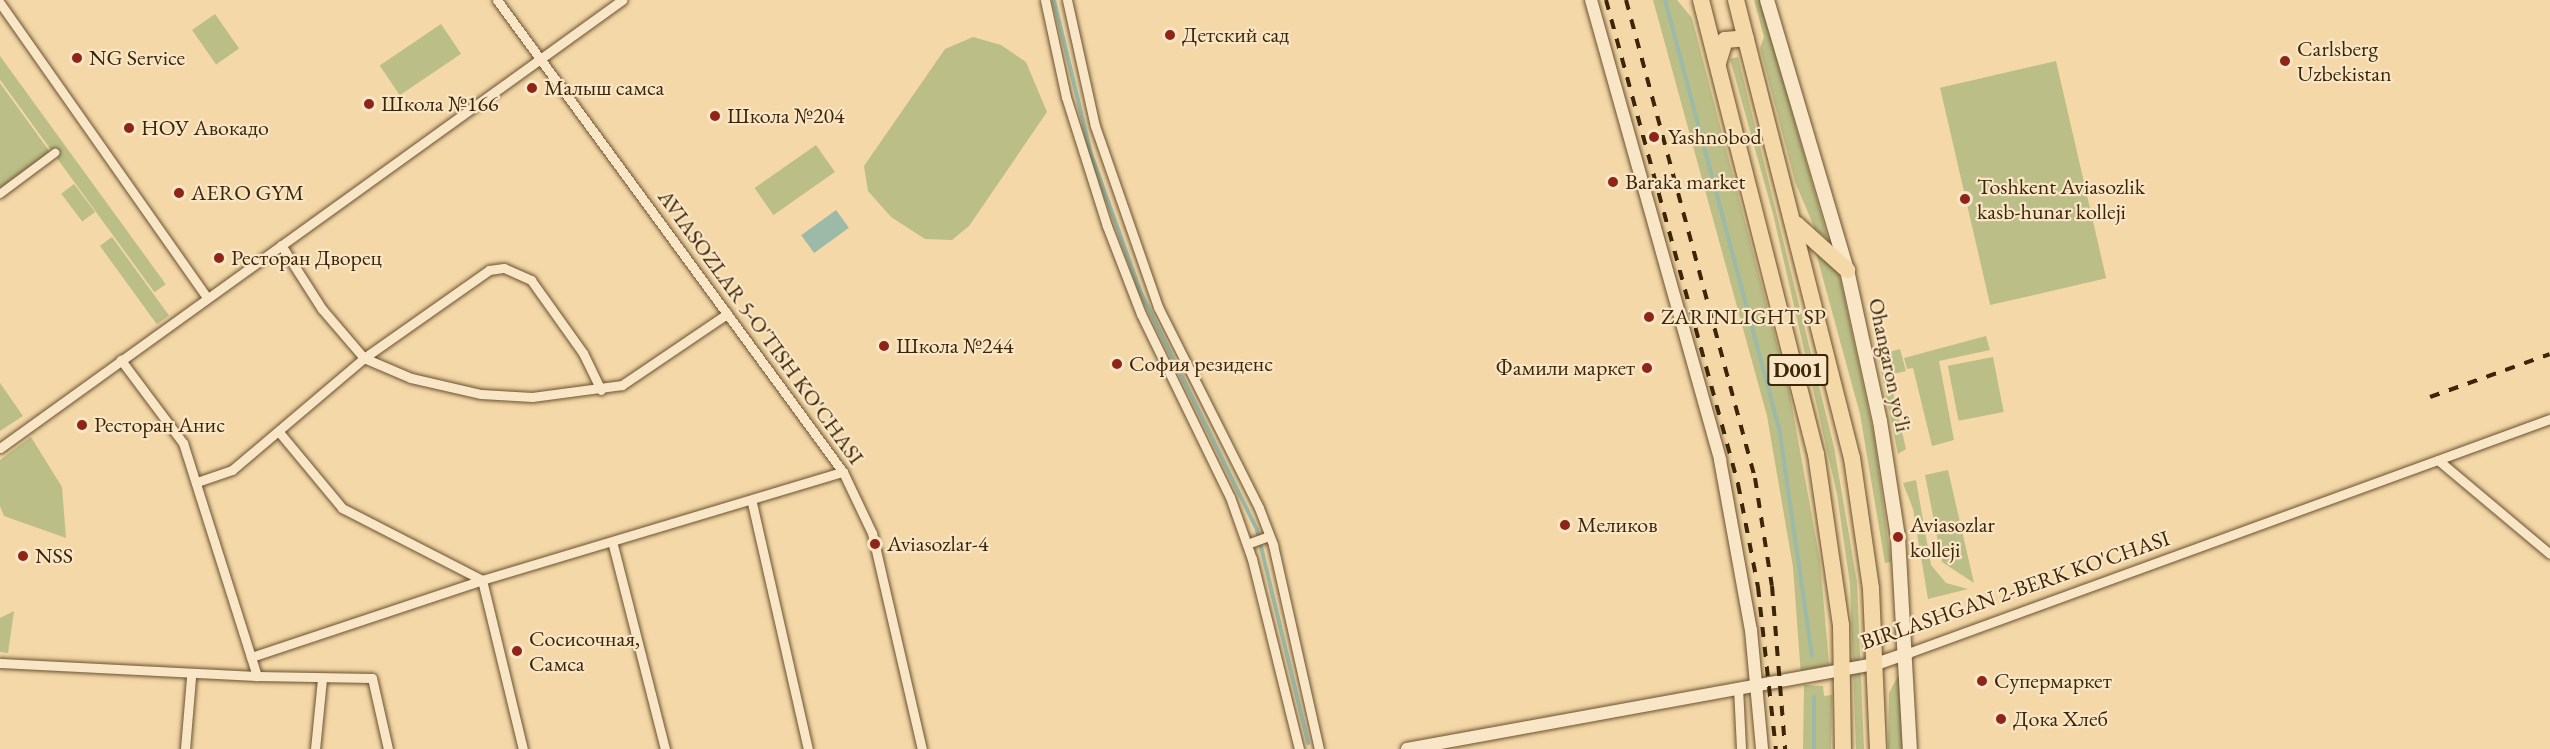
<!DOCTYPE html>
<meta charset="utf-8">
<style>
body{margin:0}
#map{position:relative;width:2550px;height:749px;overflow:hidden;background:#f4d8a8;font-family:"EB Garamond",serif}
div>[style]{position:absolute}
.green>*{inset:0;background:#bcbe87;transform-origin:0 0}
.water>*{inset:0;background:#9cbaa7;transform-origin:0 0}
.stream>*{height:4px;margin:-2px;padding:0 2px;transform-origin:2px;border-radius:2px;background:#9cbaa7}
.roads{filter:drop-shadow(0 0 2px #6b522f) drop-shadow(0 0 2px #6b522f)}
.pedestrian>*{height:8px;margin:-4px;padding:0 4px;transform-origin:4px;border-radius:4px;background:#f8e6c6}
.minor>*{height:9px;margin:-4.5px;padding:0 4.5px;transform-origin:4.5px;border-radius:4.5px;background:#f8e6c6}
.tertiary>*{height:12px;margin:-6px;padding:0 6px;transform-origin:6px;border-radius:6px;background:#f8e6c6}
.secondary>*{height:14px;margin:-7px;padding:0 7px;transform-origin:7px;border-radius:7px;background:#f8e6c6}
.trunk>*{height:16px;margin:-8px;padding:0 8px;transform-origin:8px;border-radius:8px;background:#f4d8a8}
.rail>*{height:4px;margin-top:-2px;transform-origin:0;background:repeating-linear-gradient(90deg,#3d2507 0 10px,transparent 0 20px)}
.dots>*{width:16px;height:16px;translate:-50% -50%;box-sizing:border-box;border:3px solid #f8e6c6;border-radius:50%}
span{translate:-50% -50%;white-space:nowrap;text-align:center;line-height:1.15;-webkit-text-stroke:4.5px #f8e6c6;paint-order:stroke}
.shield-label span{padding:2px 4px;background:#f8e6c6;border:2px solid;border-radius:4px;-webkit-text-stroke-width:0}
.shield-label{font-size:21px;color:#3d2507;font-weight:700}
.poi-label{font-size:22px;color:#3d2507}
.left{translate:0 -50%;text-align:left}
.right{translate:-100% -50%;text-align:right}
.street-label{font-size:22px;color:#3d2507}
</style>
<div id="map">
<div class="green">
<i style="clip-path:polygon(1653px 0,1677px 0,1692px 18px,1789px 390px,1820px 561px,1830px 675px,1801px 676px,1793px 567px,1767px 416px)"></i>
<i style="clip-path:polygon(1754px 0,1760px 0,1828px 239px,1815px 229px,1795px 182px,1760px 48px,1764px 37px)"></i>
<i style="left:215px;top:14px;width:42px;height:28px;rotate:55deg"></i>
<i style="left:441px;top:24px;width:36px;height:74px;rotate:56deg"></i>
<i style="clip-path:polygon(973px 37px,1001px 45px,1026px 62px,1047px 112px,969px 226px,952px 240px,925px 239px,891px 217px,868px 191px,864px 166px,945px 49px)"></i>
<i style="left:0;top:56px;width:282px;height:14px;rotate:54deg"></i>
<i style="clip-path:polygon(1738px 57px,1834px 447px,1857px 582px,1864px 749px,1856px 749px,1850px 584px,1837px 494px,1773px 214px,1730px 59px)"></i>
<i style="left:2056px;top:61px;width:223px;height:119px;rotate:77deg"></i>
<i style="clip-path:polygon(0 83px,50px 152px,0 188px)"></i>
<i style="left:816px;top:145px;width:33px;height:75px;rotate:55deg"></i>
<i style="left:74px;top:184px;width:35px;height:16px;rotate:53deg"></i>
<i style="left:112px;top:237px;width:97px;height:15px;rotate:54deg"></i>
<i style="clip-path:polygon(1816px 253px,1839px 272px,1874px 436px,1891px 562px,1885px 563px,1860px 414px)"></i>
<i style="clip-path:polygon(1986px 336px,1990px 350px,1939px 361px,1954px 440px,1932px 446px,1913px 368px,1907px 369px,1904px 358px)"></i>
<i style="clip-path:polygon(1900px 349px,1906px 371px,1889px 375px,1906px 449px,1898px 454px,1878px 355px)"></i>
<i style="left:1993px;top:357px;width:56px;height:46px;rotate:79deg"></i>
<i style="clip-path:polygon(0 383px,23px 416px,0 431px)"></i>
<i style="clip-path:polygon(31px 437px,62px 487px,66px 538px,4px 516px,0 506px,0 460px)"></i>
<i style="clip-path:polygon(1948px 470px,1974px 583px,1942px 562px,1925px 475px)"></i>
<i style="clip-path:polygon(1916px 480px,1931px 565px,1946px 583px,1968px 589px,1928px 599px,1913px 509px,1903px 483px)"></i>
<i style="clip-path:polygon(14px 611px,8px 653px,0 652px,0 618px)"></i>
<i style="clip-path:polygon(1901px 670px,1902px 749px,1888px 749px,1889px 693px)"></i>
<i style="clip-path:polygon(1804px 685px,1823px 686px,1824px 696px,1832px 695px,1831px 749px,1803px 749px)"></i>
</div>
<div class="water">
<i style="left:836px;top:210px;width:22px;height:43px;rotate:54deg"></i>
</div>
<div class="stream">
<i style="left:1054px;top:0;width:158px;rotate:76.5deg"></i>
<i style="left:1091px;top:154px;width:148px;rotate:70.2deg"></i>
<i style="left:1141px;top:293px;width:264px;rotate:63.9deg"></i>
<i style="left:1257px;top:530px;width:219px;rotate:76.5deg"></i>
<i style="left:1665px;top:0;width:442px;rotate:75.1deg"></i>
<i style="left:1779px;top:427px;width:231px;rotate:81.8deg"></i>
<i style="left:1814px;top:749px;width:52px;rotate:-90deg"></i>
</div>
<div class="roads">
<div class="pedestrian">
<i style="left:0;top:194px;width:69px;rotate:-36.7deg"></i>
</div>
<div class="minor">
<i style="left:497px;top:0;width:585px;rotate:53.76deg"></i>
<i style="left:843px;top:472px;width:68px;rotate:64.6deg"></i>
<i style="left:872px;top:533px;width:222px;rotate:77deg"></i>
<i style="left:1045px;top:0;width:99px;rotate:77.8deg"></i>
<i style="left:1066px;top:97px;width:135px;rotate:72.4deg"></i>
<i style="left:1107px;top:226px;width:94px;rotate:68.9deg"></i>
<i style="left:1141px;top:314px;width:203px;rotate:64.1deg"></i>
<i style="left:1230px;top:497px;width:66px;rotate:70.5deg"></i>
<i style="left:1252px;top:559px;width:196px;rotate:76.1deg"></i>
<i style="left:1067px;top:0;width:129px;rotate:77.5deg"></i>
<i style="left:1095px;top:126px;width:192px;rotate:70.8deg"></i>
<i style="left:1158px;top:307px;width:225px;rotate:63.3deg"></i>
<i style="left:1259px;top:508px;width:40px;rotate:69deg"></i>
<i style="left:1273px;top:545px;width:209px;rotate:77.3deg"></i>
<i style="left:0;top:3px;width:360px;rotate:54.9deg"></i>
<i style="left:281px;top:245px;width:76px;rotate:57.4deg"></i>
<i style="left:322px;top:309px;width:65px;rotate:49.4deg"></i>
<i style="left:364px;top:358px;width:51px;rotate:23.1deg"></i>
<i style="left:411px;top:378px;width:72px;rotate:12.9deg"></i>
<i style="left:481px;top:394px;width:51px;rotate:3.4deg"></i>
<i style="left:532px;top:397px;width:91px;rotate:-7.6deg"></i>
<i style="left:622px;top:385px;width:127px;rotate:-34.1deg"></i>
<i style="left:279px;top:432px;width:99px;rotate:50.3deg"></i>
<i style="left:342px;top:508px;width:157px;rotate:27.2deg"></i>
<i style="left:482px;top:580px;width:377px;rotate:-16.7deg"></i>
<i style="left:0;top:448px;width:767px;rotate:-35.76deg"></i>
<i style="left:2438px;top:460px;width:146px;rotate:40deg"></i>
<i style="left:197px;top:482px;width:37px;rotate:-19deg"></i>
<i style="left:232px;top:470px;width:173px;rotate:-40.3deg"></i>
<i style="left:364px;top:358px;width:153px;rotate:-35.1deg"></i>
<i style="left:489px;top:270px;width:15px;rotate:-8deg"></i>
<i style="left:504px;top:268px;width:30px;rotate:24deg"></i>
<i style="left:531px;top:280px;width:90px;rotate:54.5deg"></i>
<i style="left:583px;top:353px;width:41px;rotate:64.1deg"></i>
<i style="left:752px;top:503px;width:252px;rotate:77.2deg"></i>
<i style="left:1247px;top:544px;width:23px;rotate:-20deg"></i>
<i style="left:613px;top:545px;width:211px;rotate:75.7deg"></i>
<i style="left:1908px;top:653px;width:683px;rotate:-20.03deg"></i>
<i style="left:251px;top:657px;width:243px;rotate:-18.4deg"></i>
<i style="left:482px;top:580px;width:174px;rotate:76.4deg"></i>
<i style="left:0;top:663px;width:257px;rotate:2.9deg"></i>
<i style="left:257px;top:676px;width:244px;rotate:-107.6deg"></i>
<i style="left:183px;top:443px;width:104px;rotate:-126.8deg"></i>
<i style="left:257px;top:676px;width:115px;rotate:1deg"></i>
<i style="left:372px;top:678px;width:73px;rotate:77.3deg"></i>
<i style="left:1738px;top:687px;width:62px;rotate:87.2deg"></i>
<i style="left:185px;top:749px;width:72px;rotate:-85.2deg"></i>
<i style="left:315px;top:749px;width:70px;rotate:-84.3deg"></i>
</div>
<div class="tertiary">
<i style="left:1591px;top:0;width:478px;rotate:74.3deg"></i>
<i style="left:1720px;top:460px;width:173px;rotate:79.7deg"></i>
<i style="left:1751px;top:630px;width:120px;rotate:84.7deg"></i>
<i style="left:1407px;top:749px;width:477px;rotate:-10.3deg"></i>
<i style="left:1876px;top:664px;width:34px;rotate:-19deg"></i>
</div>
<div class="secondary">
<i style="left:1767px;top:0;width:282px;rotate:73.5deg"></i>
<i style="left:1847px;top:270px;width:155px;rotate:77.7deg"></i>
<i style="left:1880px;top:421px;width:117px;rotate:81.2deg"></i>
<i style="left:1898px;top:537px;width:212px;rotate:86.8deg"></i>
</div>
<div class="trunk">
<i style="left:1701px;top:0;width:468px;rotate:75.8deg"></i>
<i style="left:1816px;top:454px;width:173px;rotate:81.7deg"></i>
<i style="left:1841px;top:625px;width:124px;rotate:89.1deg"></i>
<i style="left:1736px;top:0;width:472px;rotate:75.8deg"></i>
<i style="left:1852px;top:458px;width:132px;rotate:81.7deg"></i>
<i style="left:1871px;top:589px;width:160px;rotate:87.5deg"></i>
<i style="left:1718px;top:63px;width:24px;rotate:-73deg"></i>
<i style="left:1725px;top:40px;width:21px;rotate:-5deg"></i>
<i style="left:1796px;top:224px;width:69px;rotate:42deg"></i>
</div>
</div>
<div class="rail">
<i style="left:1606px;top:0;width:502px;rotate:74.74deg"></i>
<i style="left:1738px;top:484px;width:105px;rotate:79deg"></i>
<i style="left:1758px;top:587px;width:163px;rotate:83.7deg"></i>
<i style="left:1626px;top:0;width:495px;rotate:74.9deg"></i>
<i style="left:1755px;top:478px;width:109px;rotate:81.1deg"></i>
<i style="left:1772px;top:586px;width:164px;rotate:85.4deg"></i>
<i style="left:2430px;top:397px;width:127px;rotate:-19.7deg"></i>
</div>
<div class="dots">
<i style="left:1170px;top:35px;background:#8f2418"></i>
<i style="left:77px;top:58px;background:#8f2418"></i>
<i style="left:2285px;top:61px;background:#8f2418"></i>
<i style="left:532px;top:88px;background:#8f2418"></i>
<i style="left:369px;top:104px;background:#8f2418"></i>
<i style="left:715px;top:116px;background:#8f2418"></i>
<i style="left:129px;top:128px;background:#8f2418"></i>
<i style="left:1654px;top:137px;background:#8f2418"></i>
<i style="left:1613px;top:182px;background:#8f2418"></i>
<i style="left:179px;top:193px;background:#8f2418"></i>
<i style="left:1965px;top:199px;background:#8f2418"></i>
<i style="left:219px;top:258px;background:#8f2418"></i>
<i style="left:1649px;top:317px;background:#8f2418"></i>
<i style="left:884px;top:346px;background:#8f2418"></i>
<i style="left:1117px;top:364px;background:#8f2418"></i>
<i style="left:1647px;top:368px;background:#8f2418"></i>
<i style="left:82px;top:425px;background:#8f2418"></i>
<i style="left:1565px;top:525px;background:#8f2418"></i>
<i style="left:1898px;top:537px;background:#8f2418"></i>
<i style="left:875px;top:544px;background:#8f2418"></i>
<i style="left:23px;top:556px;background:#8f2418"></i>
<i style="left:517px;top:651px;background:#8f2418"></i>
<i style="left:1982px;top:681px;background:#8f2418"></i>
<i style="left:2001px;top:719px;background:#8f2418"></i>
</div>
<div class="shield-label">
<span style="left:1798px;top:370px">D001</span>
</div>
<div class="poi-label">
<span class="left" style="left:1182px;top:35px">Детский сад</span>
<span class="left" style="left:2297px;top:61px">Carlsberg<br>Uzbekistan</span>
<span class="left" style="left:89px;top:58px">NG Service</span>
<span class="left" style="left:544px;top:88px">Малыш самса</span>
<span class="left" style="left:381px;top:104px">Школа №166</span>
<span class="left" style="left:727px;top:116px">Школа №204</span>
<span class="left" style="left:141px;top:128px">НОУ Авокадо</span>
<span class="left" style="left:1668px;top:137px">Yashnobod</span>
<span class="left" style="left:1625px;top:182px">Baraka market</span>
<span class="left" style="left:1977px;top:199px">Toshkent Aviasozlik<br>kasb-hunar kolleji</span>
<span class="left" style="left:191px;top:193px">AERO GYM</span>
<span class="left" style="left:231px;top:258px">Ресторан Дворец</span>
<span class="left" style="left:1661px;top:317px">ZARINLIGHT SP</span>
<span class="left" style="left:896px;top:346px">Школа №244</span>
<span class="left" style="left:1129px;top:364px">София резиденс</span>
<span class="right" style="left:1635px;top:368px">Фамили маркет</span>
<span class="left" style="left:94px;top:425px">Ресторан Анис</span>
<span class="left" style="left:1910px;top:537px">Aviasozlar<br>kolleji</span>
<span class="left" style="left:1577px;top:525px">Меликов</span>
<span class="left" style="left:887px;top:544px">Aviasozlar-4</span>
<span class="left" style="left:35px;top:556px">NSS</span>
<span class="left" style="left:529px;top:651px">Сосисочная,<br>Самса</span>
<span class="left" style="left:1994px;top:681px">Супермаркет</span>
<span class="left" style="left:2013px;top:719px">Дока Хлеб</span>
</div>
<div class="street-label">
<span style="left:761px;top:327px;rotate:54deg">AVIASOZLAR 5-O'TISH KO'CHASI</span>
<span style="left:1890px;top:365px;rotate:78deg">Ohangaron yoʻli</span>
<span style="left:2015px;top:590px;rotate:-19deg">BIRLASHGAN 2-BERK KO'CHASI</span>
</div>
</div>
